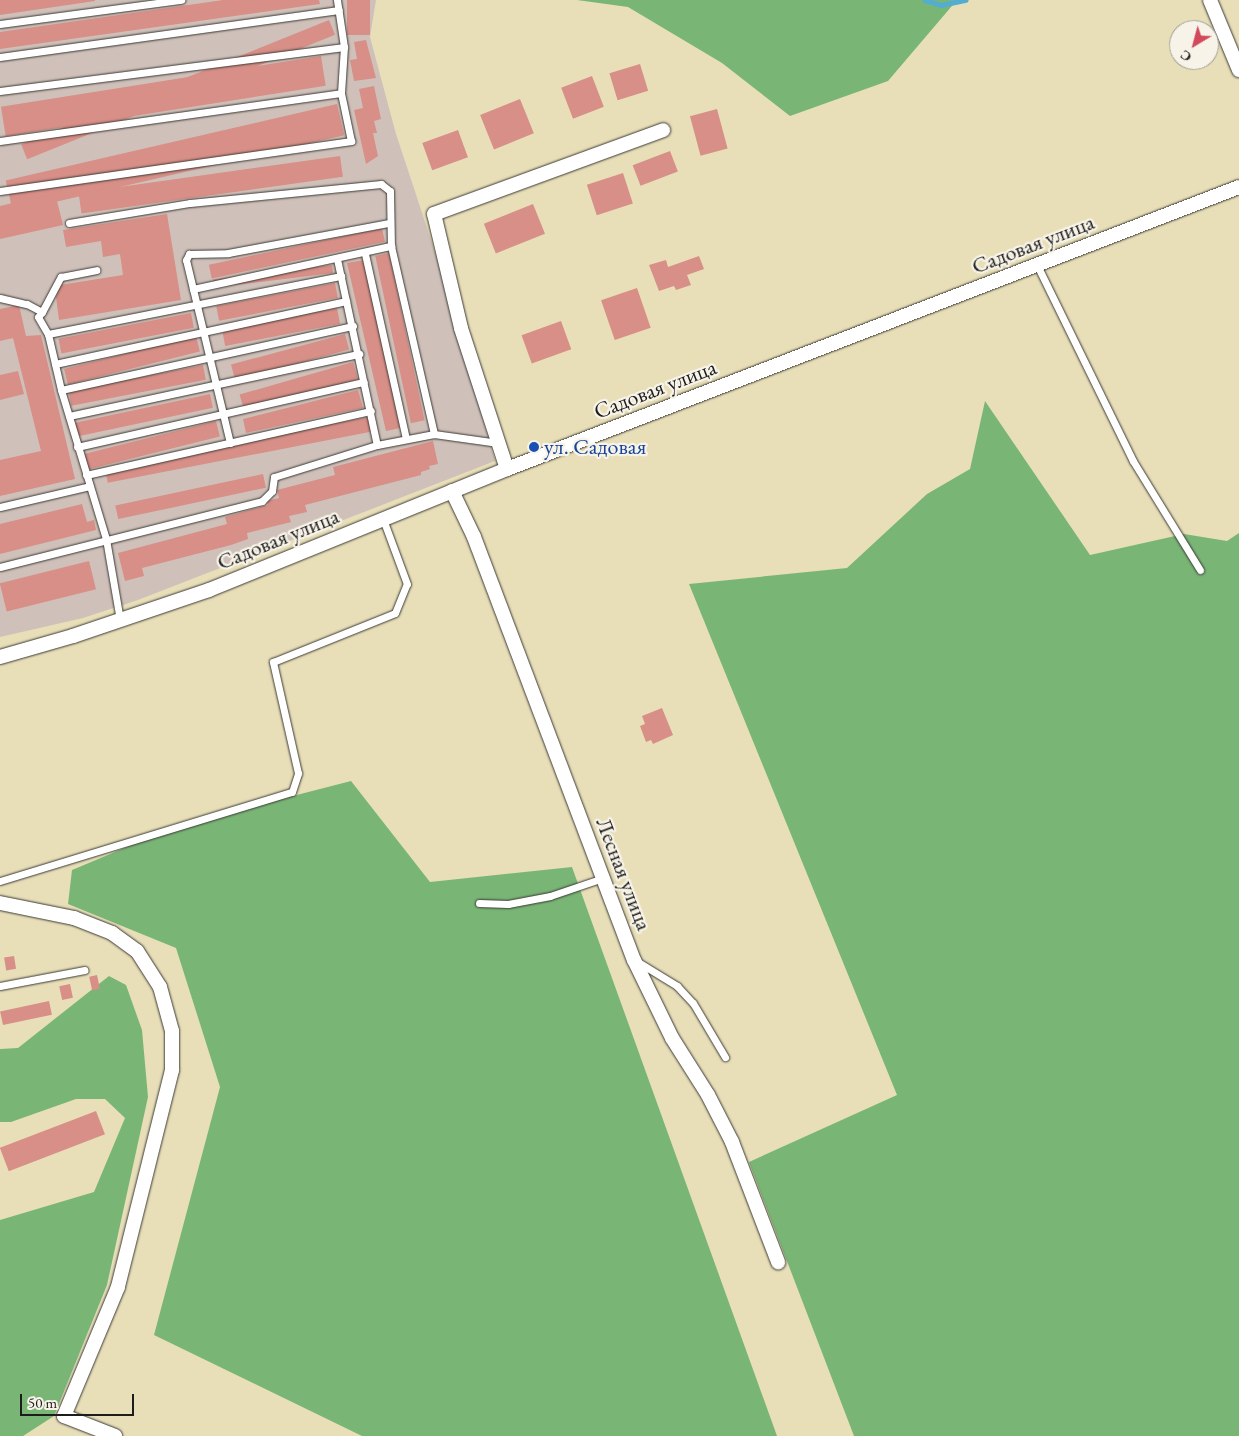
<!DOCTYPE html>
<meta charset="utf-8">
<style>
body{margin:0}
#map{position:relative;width:1239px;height:1436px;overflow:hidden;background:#e8dfb9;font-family:"EB Garamond",serif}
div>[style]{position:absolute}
.industrial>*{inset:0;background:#cfc1ba}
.forest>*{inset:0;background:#79b676}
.stream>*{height:4.5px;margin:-2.25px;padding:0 2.25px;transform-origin:2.25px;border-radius:2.25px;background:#53add0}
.building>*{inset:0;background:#d78f87;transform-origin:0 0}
.roads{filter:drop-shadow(0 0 1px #3b3934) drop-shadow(0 0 1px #3b3934)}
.service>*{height:7px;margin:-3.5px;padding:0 3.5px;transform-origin:3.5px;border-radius:3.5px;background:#fff}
.minor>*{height:14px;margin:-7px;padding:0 7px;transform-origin:7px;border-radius:7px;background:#fff}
.dots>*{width:14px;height:14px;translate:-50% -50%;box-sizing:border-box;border:2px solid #f7f3e8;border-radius:50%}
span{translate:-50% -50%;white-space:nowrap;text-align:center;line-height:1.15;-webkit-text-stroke:4.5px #f7f3e8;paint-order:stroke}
.street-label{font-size:22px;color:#1c1c1c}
.transit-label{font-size:22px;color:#164399}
.left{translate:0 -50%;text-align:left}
.north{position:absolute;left:1169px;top:20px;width:50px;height:50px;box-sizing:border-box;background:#f7f3e8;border:1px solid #9f9d96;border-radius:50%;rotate:217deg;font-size:14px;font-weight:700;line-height:20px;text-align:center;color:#1c1c1c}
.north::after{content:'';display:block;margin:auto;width:18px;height:22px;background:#d1495b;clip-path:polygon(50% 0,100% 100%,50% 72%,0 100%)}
.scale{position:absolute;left:20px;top:1394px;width:114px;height:22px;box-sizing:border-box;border:2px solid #1c1c1c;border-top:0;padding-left:6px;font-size:15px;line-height:18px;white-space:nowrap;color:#1c1c1c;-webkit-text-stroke:4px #f7f3e8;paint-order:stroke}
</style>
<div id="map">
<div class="industrial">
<i style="clip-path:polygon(0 0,376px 0,370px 37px,396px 134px,437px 258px,495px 461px,138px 600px,83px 618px,0 637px)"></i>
</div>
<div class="forest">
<i style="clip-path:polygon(577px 0,957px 0,888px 81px,790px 116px,722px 63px,628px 7px)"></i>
<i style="clip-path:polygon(985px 401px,1090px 555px,1184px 534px,1227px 541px,1239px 533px,1239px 1436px,854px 1436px,749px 1162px,897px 1095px,689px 584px,847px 568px,927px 494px,970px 469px)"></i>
<i style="clip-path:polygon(351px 781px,430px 882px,572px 867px,777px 1436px,362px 1436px,154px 1335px,220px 1087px,176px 948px,68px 904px,72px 870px,177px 826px)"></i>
<i style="clip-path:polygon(109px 976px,126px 985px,142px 1030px,148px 1097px,107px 1285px,54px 1416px,23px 1436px,0 1436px,0 1220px,94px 1192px,125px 1118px,105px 1099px,76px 1099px,11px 1122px,0 1122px,0 1049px,18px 1048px)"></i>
</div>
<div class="stream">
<i style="left:925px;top:0;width:17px;rotate:17deg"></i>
<i style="left:941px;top:5px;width:25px;rotate:-12deg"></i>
</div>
<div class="building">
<i style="clip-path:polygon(0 0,95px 0,95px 1px,0 15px)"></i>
<i style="clip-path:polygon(223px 0,319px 0,320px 4px,0 49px,0 32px)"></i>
<i style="left:347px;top:0;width:23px;height:35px"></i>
<i style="left:329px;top:20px;width:16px;height:332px;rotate:68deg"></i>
<i style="clip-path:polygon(366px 40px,376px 78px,354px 81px,350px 60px,357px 59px,354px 42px)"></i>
<i style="left:321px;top:56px;width:30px;height:324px;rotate:81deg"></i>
<i style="left:640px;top:64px;width:28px;height:32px;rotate:73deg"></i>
<i style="left:592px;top:76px;width:33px;height:33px;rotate:69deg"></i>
<i style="clip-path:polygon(374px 86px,381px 119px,374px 121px,377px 133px,373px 133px,378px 156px,366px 164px,354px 110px,363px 108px,359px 89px)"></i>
<i style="left:520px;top:99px;width:37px;height:43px;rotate:68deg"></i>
<i style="left:337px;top:104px;width:32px;height:340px;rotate:77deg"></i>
<i style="left:717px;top:109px;width:41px;height:28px;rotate:75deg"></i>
<i style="left:458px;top:130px;width:29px;height:38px;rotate:70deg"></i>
<i style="left:670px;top:151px;width:22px;height:40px;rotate:69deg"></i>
<i style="left:340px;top:156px;width:21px;height:264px;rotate:82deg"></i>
<i style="left:623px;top:173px;width:32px;height:38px;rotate:72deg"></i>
<i style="clip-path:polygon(55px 193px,63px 225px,0 239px,0 206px)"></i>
<i style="left:533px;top:204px;width:32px;height:53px;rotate:68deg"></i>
<i style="clip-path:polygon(167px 214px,181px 300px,59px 320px,56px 297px,60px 285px,123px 275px,120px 254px,103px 257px,101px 241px,66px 247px,63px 230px)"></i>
<i style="left:382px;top:228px;width:14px;height:177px;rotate:78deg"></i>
<i style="left:389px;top:253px;width:171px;height:14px;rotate:78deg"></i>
<i style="clip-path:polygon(699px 256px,704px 269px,687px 275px,691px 285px,676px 290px,674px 286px,659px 291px,649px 265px,666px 260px,668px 267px)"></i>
<i style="clip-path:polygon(364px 260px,400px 428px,386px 431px,347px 263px)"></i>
<i style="left:332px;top:265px;width:8px;height:120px;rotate:83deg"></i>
<i style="left:335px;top:283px;width:15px;height:121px;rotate:79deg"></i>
<i style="left:637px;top:288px;width:42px;height:38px;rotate:71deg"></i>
<i style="clip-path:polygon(19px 305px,26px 336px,41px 335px,75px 479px,0 496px,0 460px,41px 451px,13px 338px,0 341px,0 309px)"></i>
<i style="left:337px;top:308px;width:16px;height:117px;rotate:79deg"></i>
<i style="left:191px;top:313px;width:15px;height:135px;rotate:79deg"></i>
<i style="left:561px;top:321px;width:30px;height:42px;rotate:70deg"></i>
<i style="left:345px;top:334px;width:16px;height:118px;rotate:75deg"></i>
<i style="left:196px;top:336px;width:16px;height:136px;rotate:76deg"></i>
<i style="left:353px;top:362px;width:18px;height:118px;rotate:74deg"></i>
<i style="left:203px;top:365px;width:15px;height:137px;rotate:79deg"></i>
<i style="clip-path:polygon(18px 371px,24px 394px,0 400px,0 375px)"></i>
<i style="clip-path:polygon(358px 390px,363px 408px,246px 433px,243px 419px)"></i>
<i style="left:210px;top:394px;width:14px;height:139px;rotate:78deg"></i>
<i style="left:368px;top:417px;width:15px;height:268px;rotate:79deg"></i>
<i style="left:216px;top:421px;width:16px;height:136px;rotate:76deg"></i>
<i style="clip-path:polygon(433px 441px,438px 464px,429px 466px,430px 469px,421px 472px,421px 475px,305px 505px,307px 512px,289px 516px,291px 522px,247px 533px,248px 539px,231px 545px,142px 568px,144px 576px,125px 581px,118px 553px,227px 524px,225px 517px,268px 505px,267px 501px,279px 498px,277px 490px,335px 475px,333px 467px)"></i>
<i style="left:263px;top:474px;width:14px;height:151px;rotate:78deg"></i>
<i style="clip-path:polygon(82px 504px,87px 522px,94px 520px,96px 530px,0 554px,0 524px)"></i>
<i style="left:89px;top:561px;width:29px;height:92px;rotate:76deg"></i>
<i style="clip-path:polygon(662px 708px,673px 735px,653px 744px,651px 740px,646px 742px,640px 726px,645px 724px,642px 716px)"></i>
<i style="left:14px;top:956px;width:13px;height:10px;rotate:81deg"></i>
<i style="left:97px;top:975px;width:14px;height:8px;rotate:78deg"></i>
<i style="left:70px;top:984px;width:14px;height:11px;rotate:78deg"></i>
<i style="left:49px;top:1001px;width:14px;height:50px;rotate:78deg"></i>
<i style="left:96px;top:1111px;width:25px;height:103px;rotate:69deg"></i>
</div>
<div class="roads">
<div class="service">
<i style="left:0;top:24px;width:183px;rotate:-7.6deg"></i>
<i style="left:0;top:57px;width:342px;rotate:-7.9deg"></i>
<i style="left:0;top:91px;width:347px;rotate:-7.3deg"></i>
<i style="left:0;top:141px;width:344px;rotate:-8deg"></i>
<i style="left:0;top:191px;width:355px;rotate:-8.1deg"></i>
<i style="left:351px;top:141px;width:49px;rotate:-101.8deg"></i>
<i style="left:341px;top:93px;width:46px;rotate:-86.3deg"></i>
<i style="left:344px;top:47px;width:48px;rotate:-98.5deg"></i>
<i style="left:69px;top:223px;width:123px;rotate:-9.4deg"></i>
<i style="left:190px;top:203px;width:192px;rotate:-5.7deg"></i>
<i style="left:381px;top:184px;width:11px;rotate:38deg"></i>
<i style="left:390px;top:191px;width:55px;rotate:89deg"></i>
<i style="left:391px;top:246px;width:193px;rotate:77.1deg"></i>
<i style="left:365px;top:254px;width:189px;rotate:77.5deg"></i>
<i style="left:337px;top:259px;width:190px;rotate:77.9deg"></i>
<i style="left:1037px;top:265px;width:218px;rotate:63.9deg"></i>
<i style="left:1133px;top:461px;width:128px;rotate:58.4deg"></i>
<i style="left:193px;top:289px;width:203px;rotate:-12.3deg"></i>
<i style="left:0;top:298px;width:28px;rotate:13deg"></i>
<i style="left:27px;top:304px;width:17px;rotate:28deg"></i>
<i style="left:42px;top:312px;width:6px;rotate:129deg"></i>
<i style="left:38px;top:317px;width:20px;rotate:60deg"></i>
<i style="left:48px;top:334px;width:57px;rotate:76.9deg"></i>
<i style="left:61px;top:390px;width:156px;rotate:73.2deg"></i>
<i style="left:106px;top:539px;width:82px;rotate:80.2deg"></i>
<i style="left:42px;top:312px;width:40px;rotate:-62deg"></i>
<i style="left:61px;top:277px;width:36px;rotate:-11deg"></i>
<i style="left:48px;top:334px;width:299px;rotate:-11.2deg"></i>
<i style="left:55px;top:364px;width:298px;rotate:-12.2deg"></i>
<i style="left:61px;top:390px;width:299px;rotate:-12.4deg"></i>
<i style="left:69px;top:416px;width:297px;rotate:-12.1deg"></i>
<i style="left:230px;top:443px;width:188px;rotate:-103.5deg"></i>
<i style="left:186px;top:260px;width:7px;rotate:-63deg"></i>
<i style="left:189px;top:254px;width:39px;rotate:-1deg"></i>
<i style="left:228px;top:253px;width:164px;rotate:-10.6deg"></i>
<i style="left:77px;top:447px;width:294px;rotate:-12.8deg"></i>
<i style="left:86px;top:475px;width:292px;rotate:-12.7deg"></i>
<i style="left:0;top:507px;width:92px;rotate:-13.1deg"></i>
<i style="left:0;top:567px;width:270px;rotate:-14.1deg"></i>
<i style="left:262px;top:501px;width:14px;rotate:-45deg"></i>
<i style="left:272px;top:491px;width:14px;rotate:-82deg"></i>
<i style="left:274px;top:477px;width:108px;rotate:-17.3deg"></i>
<i style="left:377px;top:445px;width:58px;rotate:-10.9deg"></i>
<i style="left:434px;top:434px;width:65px;rotate:8deg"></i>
<i style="left:0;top:881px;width:305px;rotate:-17deg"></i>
<i style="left:292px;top:792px;width:20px;rotate:-72deg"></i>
<i style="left:298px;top:773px;width:114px;rotate:-102.7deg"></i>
<i style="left:273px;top:662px;width:131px;rotate:-21.9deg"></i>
<i style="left:395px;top:613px;width:31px;rotate:-68deg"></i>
<i style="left:407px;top:584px;width:69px;rotate:-110.3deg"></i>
<i style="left:479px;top:903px;width:29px;rotate:2deg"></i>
<i style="left:508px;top:904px;width:43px;rotate:-10.8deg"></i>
<i style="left:550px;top:896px;width:56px;rotate:-18.8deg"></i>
<i style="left:638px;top:962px;width:46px;rotate:31.6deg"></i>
<i style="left:677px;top:986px;width:23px;rotate:47deg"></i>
<i style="left:693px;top:1003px;width:63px;rotate:59.3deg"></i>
<i style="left:0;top:986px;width:86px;rotate:-10.7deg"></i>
</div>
<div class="minor">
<i style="left:1210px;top:0;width:76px;rotate:67.5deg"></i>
<i style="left:507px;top:469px;width:148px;rotate:-108.1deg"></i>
<i style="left:461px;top:328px;width:117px;rotate:-103.3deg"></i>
<i style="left:434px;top:214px;width:244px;rotate:-20.1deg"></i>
<i style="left:452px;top:491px;width:51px;rotate:64.4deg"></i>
<i style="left:474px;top:537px;width:452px;rotate:69.3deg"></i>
<i style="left:634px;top:960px;width:87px;rotate:64deg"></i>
<i style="left:672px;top:1038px;width:67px;rotate:57.7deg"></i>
<i style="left:708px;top:1095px;width:53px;rotate:62.9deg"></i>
<i style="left:732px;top:1142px;width:129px;rotate:69deg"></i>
<i style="left:0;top:657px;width:76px;rotate:-16deg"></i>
<i style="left:73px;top:636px;width:144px;rotate:-18.7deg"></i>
<i style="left:209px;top:590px;width:322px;rotate:-22.1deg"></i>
<i style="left:507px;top:469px;width:784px;rotate:-21.07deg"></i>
<i style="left:0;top:903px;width:76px;rotate:11.5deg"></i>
<i style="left:74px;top:918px;width:41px;rotate:21.5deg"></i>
<i style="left:112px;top:933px;width:31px;rotate:36deg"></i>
<i style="left:137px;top:951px;width:43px;rotate:57.4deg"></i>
<i style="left:160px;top:987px;width:46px;rotate:74.7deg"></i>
<i style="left:172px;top:1031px;width:39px;rotate:90deg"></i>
<i style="left:172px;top:1070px;width:224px;rotate:104deg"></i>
<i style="left:118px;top:1287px;width:140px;rotate:112.7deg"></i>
<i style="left:64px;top:1416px;width:55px;rotate:21.4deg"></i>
</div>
</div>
<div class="dots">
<i style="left:534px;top:447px;background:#1a4fb4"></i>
</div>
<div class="street-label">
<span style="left:1033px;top:244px;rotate:-21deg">Садовая улица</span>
<span style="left:655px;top:389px;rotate:-21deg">Садовая улица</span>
<span style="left:278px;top:539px;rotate:-22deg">Садовая улица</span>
<span style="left:624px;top:874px;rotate:69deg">Лесная улица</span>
</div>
<div class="transit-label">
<span class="left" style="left:544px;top:447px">ул. Садовая</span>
</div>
<div class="north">С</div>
<div class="scale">50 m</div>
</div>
